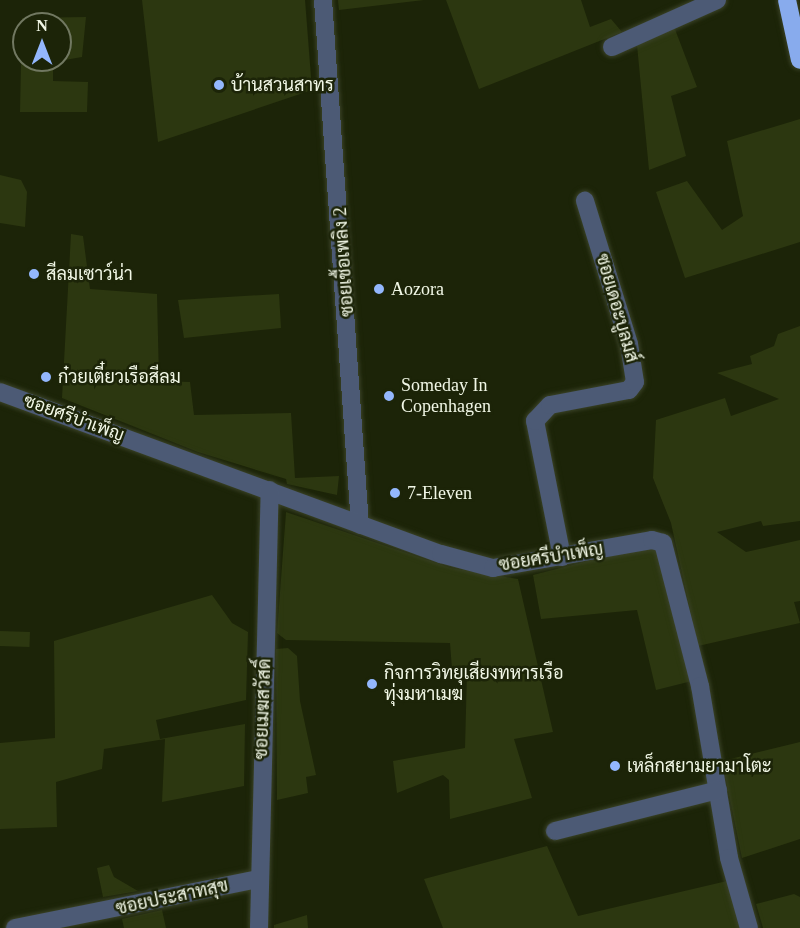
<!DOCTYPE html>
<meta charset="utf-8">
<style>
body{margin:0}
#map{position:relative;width:800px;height:928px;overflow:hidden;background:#1c2408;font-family:"Times New Roman",Sarabun,serif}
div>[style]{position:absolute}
.green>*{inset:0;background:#2c3710;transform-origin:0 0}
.roads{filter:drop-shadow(0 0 2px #3a4227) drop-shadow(0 0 2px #3a4227)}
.minor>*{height:18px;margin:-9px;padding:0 9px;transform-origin:9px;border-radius:9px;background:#4c5a75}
.highway>*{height:18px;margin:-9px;padding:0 9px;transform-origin:9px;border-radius:9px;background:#88abed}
.dots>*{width:16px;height:16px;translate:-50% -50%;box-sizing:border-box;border:3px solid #1c2408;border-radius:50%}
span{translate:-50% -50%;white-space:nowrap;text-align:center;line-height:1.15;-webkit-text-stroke:5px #1c2408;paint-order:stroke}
.poi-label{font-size:18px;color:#f1f7e6}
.left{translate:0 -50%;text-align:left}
.street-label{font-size:18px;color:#f1f7e6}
.north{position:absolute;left:12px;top:12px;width:60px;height:60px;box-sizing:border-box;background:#1c2408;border:2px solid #717861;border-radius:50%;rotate:0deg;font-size:16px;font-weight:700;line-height:24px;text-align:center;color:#f1f7e6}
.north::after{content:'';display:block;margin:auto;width:21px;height:27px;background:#93b7fd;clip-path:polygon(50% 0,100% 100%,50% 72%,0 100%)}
</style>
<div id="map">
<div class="green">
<i style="clip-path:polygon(142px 0,305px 0,312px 90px,158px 142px)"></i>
<i style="clip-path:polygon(338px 0,424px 0,339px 10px)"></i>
<i style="clip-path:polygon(446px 0,581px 0,590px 27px,611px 19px,622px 32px,479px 89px)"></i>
<i style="clip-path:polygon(evenodd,86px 17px,82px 57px,53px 62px,53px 81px,88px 82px,87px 112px,20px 112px,22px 18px,86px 17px,24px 24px,60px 24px,60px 60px,24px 60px,24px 24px)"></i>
<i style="clip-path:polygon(673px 24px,697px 87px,671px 96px,686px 156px,649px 170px,637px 45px)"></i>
<i style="clip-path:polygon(800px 119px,800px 242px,685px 278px,656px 192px,687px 181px,722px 230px,743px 216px,727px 141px)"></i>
<i style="clip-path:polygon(0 175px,21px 180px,27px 192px,25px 227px,0 223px)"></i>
<i style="clip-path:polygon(71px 234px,83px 236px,90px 289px,157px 294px,159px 381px,190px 382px,194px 415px,291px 413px,295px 478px,339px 476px,337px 495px,287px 484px,286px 479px,198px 452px,62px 398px)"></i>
<i style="clip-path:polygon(279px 294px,281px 328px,184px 338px,178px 300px)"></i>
<i style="clip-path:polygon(800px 326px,800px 521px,763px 526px,761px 521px,717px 532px,746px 552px,800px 540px,800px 601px,794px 602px,800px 623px,698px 646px,671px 523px,653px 478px,656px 420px,725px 398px,731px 416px,779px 399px,717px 373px,752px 364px,750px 356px,774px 346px,778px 334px)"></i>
<i style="clip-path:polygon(286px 512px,451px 568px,518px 579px,553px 732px,514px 739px,532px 798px,450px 819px,449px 780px,443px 775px,397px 793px,393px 761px,465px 748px,467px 672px,452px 669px,450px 643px,286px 640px,277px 633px)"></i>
<i style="clip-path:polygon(643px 547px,660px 550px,692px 681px,656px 690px,637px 610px,541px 619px,533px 575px)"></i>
<i style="clip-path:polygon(212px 595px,232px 623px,248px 632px,246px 700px,156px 720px,160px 739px,245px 724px,244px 786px,162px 802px,165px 739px,104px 749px,102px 769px,56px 782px,57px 827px,0 829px,0 743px,55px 738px,54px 641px)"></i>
<i style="left:0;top:631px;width:30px;height:15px;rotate:2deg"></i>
<i style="clip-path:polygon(288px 648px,297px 656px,300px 701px,316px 775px,306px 777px,308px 793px,277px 800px,276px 649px)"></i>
<i style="clip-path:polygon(800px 742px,800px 839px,742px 858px,722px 761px)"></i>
<i style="clip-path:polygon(547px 846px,578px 916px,727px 881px,741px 928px,443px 928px,424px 879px)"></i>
<i style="clip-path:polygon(109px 865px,114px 877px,138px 891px,103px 897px,97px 868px)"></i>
<i style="clip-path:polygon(794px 894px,800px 897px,800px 928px,763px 928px,756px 904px)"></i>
<i style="clip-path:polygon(162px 910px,166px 928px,124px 928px,122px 919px)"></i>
<i style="clip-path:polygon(307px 915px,308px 928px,274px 928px,274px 925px)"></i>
</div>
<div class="roads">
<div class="minor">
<i style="left:323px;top:0;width:526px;rotate:85.97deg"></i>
<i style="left:612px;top:47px;width:115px;rotate:-24.1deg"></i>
<i style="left:0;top:392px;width:470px;rotate:20.2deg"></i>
<i style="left:441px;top:554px;width:54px;rotate:15.1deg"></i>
<i style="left:493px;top:568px;width:161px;rotate:-10deg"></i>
<i style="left:652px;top:540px;width:11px;rotate:15deg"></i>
<i style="left:663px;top:543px;width:148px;rotate:75.5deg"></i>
<i style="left:700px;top:686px;width:174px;rotate:80.4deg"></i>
<i style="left:729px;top:858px;width:73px;rotate:74.1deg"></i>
<i style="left:562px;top:557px;width:139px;rotate:-101.2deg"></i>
<i style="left:535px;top:421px;width:22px;rotate:-47deg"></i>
<i style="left:550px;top:405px;width:80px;rotate:-10.8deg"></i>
<i style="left:629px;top:390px;width:10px;rotate:-53deg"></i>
<i style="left:635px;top:382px;width:38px;rotate:-99deg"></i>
<i style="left:629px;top:344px;width:150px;rotate:-107.1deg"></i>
<i style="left:555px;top:831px;width:168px;rotate:-14.1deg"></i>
<i style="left:15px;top:928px;width:248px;rotate:-11.4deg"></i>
<i style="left:259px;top:928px;width:438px;rotate:-88.6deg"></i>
</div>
<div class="highway">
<i style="left:787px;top:0;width:61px;rotate:77.8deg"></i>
</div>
</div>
<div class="dots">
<i style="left:219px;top:85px;background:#93b7fd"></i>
<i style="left:34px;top:274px;background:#93b7fd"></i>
<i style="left:379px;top:289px;background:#93b7fd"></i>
<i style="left:46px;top:377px;background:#93b7fd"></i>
<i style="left:389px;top:396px;background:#93b7fd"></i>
<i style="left:395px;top:493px;background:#93b7fd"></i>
<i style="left:372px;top:684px;background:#93b7fd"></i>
<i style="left:615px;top:766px;background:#93b7fd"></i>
</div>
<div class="poi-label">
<span class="left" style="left:231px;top:85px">บ้านสวนสาทร</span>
<span class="left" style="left:46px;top:274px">สีลมเซาว์น่า</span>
<span class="left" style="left:391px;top:289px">Aozora</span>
<span class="left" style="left:58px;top:377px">ก๋วยเตี๋ยวเรือสีลม</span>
<span class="left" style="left:401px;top:396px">Someday In<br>Copenhagen</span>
<span class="left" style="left:407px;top:493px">7-Eleven</span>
<span class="left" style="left:384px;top:684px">กิจการวิทยุเสียงทหารเรือ<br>ทุ่งมหาเมฆ</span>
<span class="left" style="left:627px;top:766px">เหล็กสยามยามาโตะ</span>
</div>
<div class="street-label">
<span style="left:344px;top:262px;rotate:-94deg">ซอยเชื้อเพลิง 2</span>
<span style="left:617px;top:308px;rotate:74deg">ซอยเดอะบูลมส์</span>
<span style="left:74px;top:418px;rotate:20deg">ซอยศรีบำเพ็ญ</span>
<span style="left:551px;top:557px;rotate:-9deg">ซอยศรีบำเพ็ญ</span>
<span style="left:263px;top:709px;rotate:-88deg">ซอยเมฆสวัสดิ์</span>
<span style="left:172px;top:897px;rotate:-12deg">ซอยประสาทสุข</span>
</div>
<div class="north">N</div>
</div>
